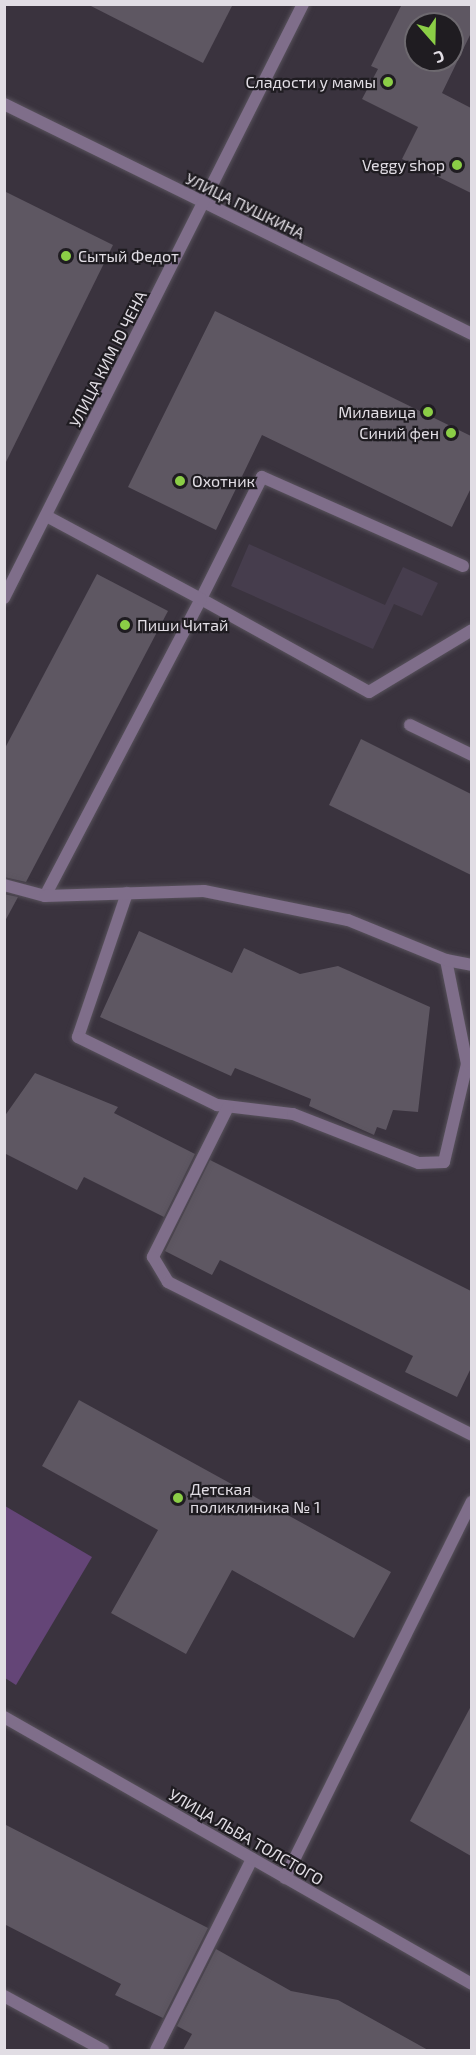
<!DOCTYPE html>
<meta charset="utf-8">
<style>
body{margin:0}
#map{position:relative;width:476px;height:2055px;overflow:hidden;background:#3a333e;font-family:"Exo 2",sans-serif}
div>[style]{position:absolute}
.built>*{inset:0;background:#463d4d}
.green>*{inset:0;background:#644577}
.building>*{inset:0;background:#5e5762}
.roads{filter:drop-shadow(0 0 2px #58525c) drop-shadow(0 0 2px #58525c)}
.service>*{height:12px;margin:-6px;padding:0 6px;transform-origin:6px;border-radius:6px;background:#7f6e8a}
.minor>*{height:12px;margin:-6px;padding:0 6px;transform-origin:6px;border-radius:6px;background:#7f6e8a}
.tertiary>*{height:12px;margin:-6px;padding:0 6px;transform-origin:6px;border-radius:6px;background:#7f6e8a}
.dots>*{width:16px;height:16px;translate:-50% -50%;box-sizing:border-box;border:3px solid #1f1c21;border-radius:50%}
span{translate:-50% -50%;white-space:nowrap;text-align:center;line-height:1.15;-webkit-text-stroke:4.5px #1f1c21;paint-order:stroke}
.poi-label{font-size:16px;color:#e1dde4}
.right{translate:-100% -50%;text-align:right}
.left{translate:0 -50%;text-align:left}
.street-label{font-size:16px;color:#e1dde4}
.frame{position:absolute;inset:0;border:6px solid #e1dde4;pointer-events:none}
.north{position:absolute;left:404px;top:12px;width:60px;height:60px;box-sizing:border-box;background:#1f1c21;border:2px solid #6d696f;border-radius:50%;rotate:160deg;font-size:16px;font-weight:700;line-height:24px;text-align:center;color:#e1dde4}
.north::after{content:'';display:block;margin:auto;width:21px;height:27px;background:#8bce46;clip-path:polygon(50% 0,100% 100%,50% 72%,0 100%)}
</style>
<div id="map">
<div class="built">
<i style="clip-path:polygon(249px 544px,385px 605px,403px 567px,438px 583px,422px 616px,394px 604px,373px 649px,231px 586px)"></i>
</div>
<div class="green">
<i style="clip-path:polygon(5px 1506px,92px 1557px,16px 1685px,5px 1678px)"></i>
</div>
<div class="building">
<i style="clip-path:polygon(87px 4px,233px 4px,203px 63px)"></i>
<i style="clip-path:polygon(evenodd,402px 4px,471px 4px,471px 33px,442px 93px,471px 108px,471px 193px,402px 159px,418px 127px,362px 99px,378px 69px,371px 66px,402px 4px,416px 24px,452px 24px,452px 60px,416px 60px,416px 24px)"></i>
<i style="clip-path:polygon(4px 191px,113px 245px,4px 466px)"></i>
<i style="clip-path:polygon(215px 311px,471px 436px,471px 488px,452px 527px,262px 435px,216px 530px,128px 487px)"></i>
<i style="clip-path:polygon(97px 574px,168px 611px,26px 882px,4px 877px,4px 750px)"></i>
<i style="clip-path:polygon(361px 739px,471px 794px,471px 875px,329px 805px)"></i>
<i style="clip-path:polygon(4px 894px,18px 897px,4px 923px)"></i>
<i style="clip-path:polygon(139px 931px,232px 973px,244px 948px,300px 974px,338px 966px,430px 1007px,418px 1112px,393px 1110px,386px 1130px,377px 1127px,374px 1135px,309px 1106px,311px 1099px,235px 1068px,231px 1076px,100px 1017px)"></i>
<i style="clip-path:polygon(35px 1073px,118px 1107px,114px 1113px,195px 1154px,164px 1217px,84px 1177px,77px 1190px,4px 1153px,4px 1117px)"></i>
<i style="clip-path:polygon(210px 1160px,471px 1291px,471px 1368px,457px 1397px,405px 1372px,413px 1356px,220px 1260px,212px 1275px,165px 1251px)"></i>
<i style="clip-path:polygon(79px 1400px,391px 1572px,354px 1638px,232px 1570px,186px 1654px,111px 1613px,158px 1530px,42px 1466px)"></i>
<i style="clip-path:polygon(471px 1706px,471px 1856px,410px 1821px)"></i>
<i style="clip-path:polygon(4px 1824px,208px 1928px,163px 2018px,115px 1995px,121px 1984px,4px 1924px)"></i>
<i style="clip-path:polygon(216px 1949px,291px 1991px,338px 2000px,428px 2050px,183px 2050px,192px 2034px,177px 2026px)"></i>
</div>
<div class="roads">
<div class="service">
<i style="left:463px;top:566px;width:220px;rotate:-156.1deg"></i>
<i style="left:262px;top:477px;width:136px;rotate:116.6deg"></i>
<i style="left:201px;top:599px;width:192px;rotate:29deg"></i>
<i style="left:369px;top:692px;width:120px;rotate:-31deg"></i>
<i style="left:410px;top:725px;width:69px;rotate:25.8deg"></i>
<i style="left:127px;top:893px;width:152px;rotate:108.8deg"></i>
<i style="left:78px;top:1037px;width:155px;rotate:26.1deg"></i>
<i style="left:217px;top:1105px;width:77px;rotate:6.8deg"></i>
<i style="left:293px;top:1114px;width:135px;rotate:21.3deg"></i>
<i style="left:419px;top:1163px;width:25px;rotate:-2deg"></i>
<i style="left:444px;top:1162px;width:101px;rotate:-76.8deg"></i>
<i style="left:467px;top:1064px;width:106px;rotate:-101.4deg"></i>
<i style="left:45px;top:896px;width:335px;rotate:-62.3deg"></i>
<i style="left:201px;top:599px;width:176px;rotate:-151.8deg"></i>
<i style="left:228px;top:1107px;width:168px;rotate:116.6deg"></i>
<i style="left:153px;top:1257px;width:29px;rotate:59deg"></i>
<i style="left:168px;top:1282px;width:340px;rotate:26.7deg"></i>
<i style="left:285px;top:1878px;width:420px;rotate:-63.6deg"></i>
<i style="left:4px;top:1996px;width:113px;rotate:28.6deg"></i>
<i style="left:156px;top:2050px;width:214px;rotate:-63.3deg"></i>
</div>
<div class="minor">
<i style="left:4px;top:885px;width:42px;rotate:15deg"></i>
<i style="left:45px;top:896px;width:159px;rotate:-1.8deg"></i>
<i style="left:204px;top:891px;width:147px;rotate:11.4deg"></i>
<i style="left:348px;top:920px;width:106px;rotate:22.2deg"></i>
<i style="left:446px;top:960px;width:26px;rotate:11deg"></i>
</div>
<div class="tertiary">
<i style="left:4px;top:104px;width:521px;rotate:26.17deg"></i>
<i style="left:4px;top:598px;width:665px;rotate:-63.28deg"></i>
<i style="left:4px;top:1717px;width:539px;rotate:29.71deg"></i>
</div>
</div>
<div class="dots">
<i style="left:388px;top:82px;background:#8bce46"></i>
<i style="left:457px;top:165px;background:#8bce46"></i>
<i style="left:66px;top:256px;background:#8bce46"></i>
<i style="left:428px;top:412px;background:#8bce46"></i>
<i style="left:451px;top:433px;background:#8bce46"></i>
<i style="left:180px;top:481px;background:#8bce46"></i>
<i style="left:125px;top:625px;background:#8bce46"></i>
<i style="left:178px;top:1498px;background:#8bce46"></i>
</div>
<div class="poi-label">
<span class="right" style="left:376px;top:82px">Сладости у мамы</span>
<span class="right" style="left:445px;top:165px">Veggy shop</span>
<span class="left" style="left:78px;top:256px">Сытый Федот</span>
<span class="right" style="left:416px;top:412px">Милавица</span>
<span class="right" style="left:439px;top:433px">Синий фен</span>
<span class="left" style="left:192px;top:481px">Охотник</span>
<span class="left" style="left:137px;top:625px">Пиши Читай</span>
<span class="left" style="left:190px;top:1498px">Детская<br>поликлиника № 1</span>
</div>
<div class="street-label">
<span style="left:245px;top:206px;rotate:26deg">УЛИЦА ПУШКИНА</span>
<span style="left:108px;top:359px;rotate:-63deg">УЛИЦА КИМ Ю ЧЕНА</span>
<span style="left:246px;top:1837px;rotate:30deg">УЛИЦА ЛЬВА ТОЛСТОГО</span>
</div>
<div class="frame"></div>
<div class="north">С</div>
</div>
